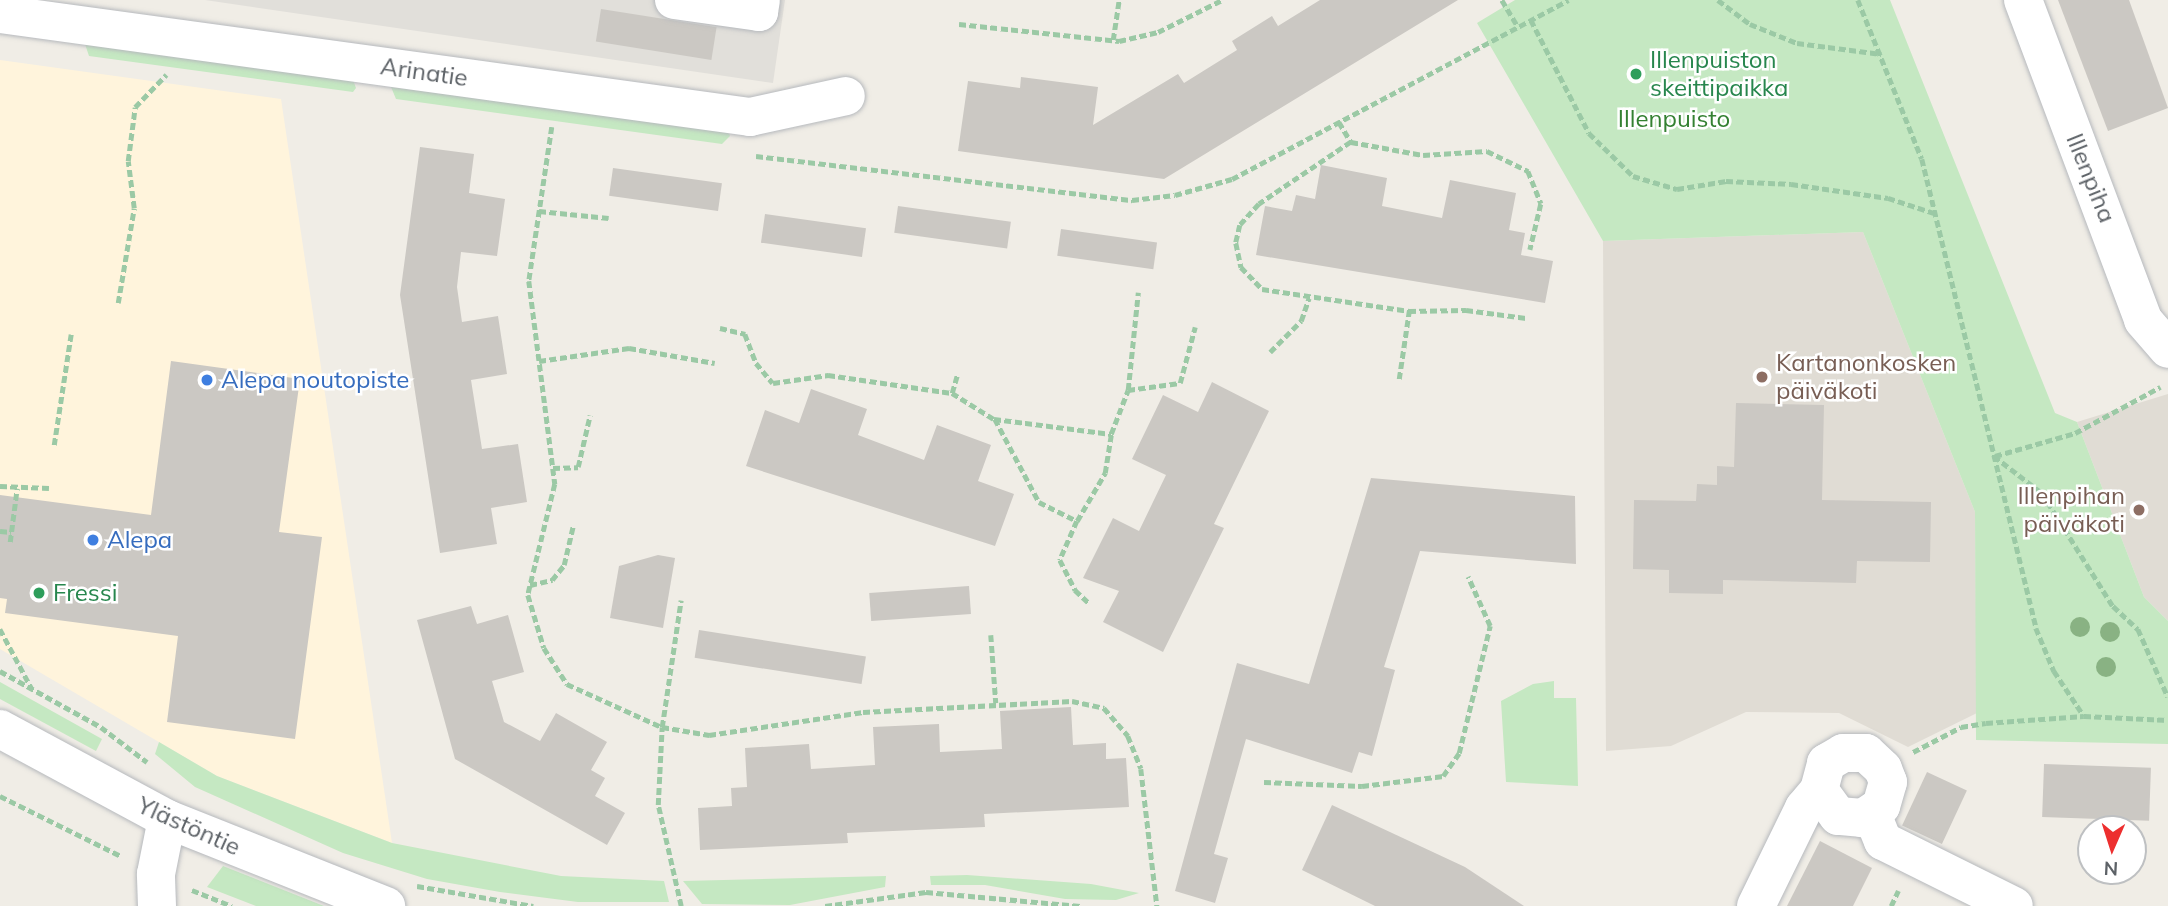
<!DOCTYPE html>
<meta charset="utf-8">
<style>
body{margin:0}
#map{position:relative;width:2168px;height:906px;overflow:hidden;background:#f0ede6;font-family:Mulish,sans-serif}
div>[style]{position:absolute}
.commercial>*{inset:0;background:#fff4dc}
.industrial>*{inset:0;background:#e1dfda}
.education>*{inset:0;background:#e0dcd4}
.green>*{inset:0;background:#c5e8c2}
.building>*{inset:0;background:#cbc8c3;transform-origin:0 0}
.path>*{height:4.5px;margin-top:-2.25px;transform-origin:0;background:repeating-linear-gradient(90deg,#9bc9a5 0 7px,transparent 0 10.5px)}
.roads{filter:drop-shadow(0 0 2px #b6b9bd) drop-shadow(0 0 2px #b6b9bd)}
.minor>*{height:38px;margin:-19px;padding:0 19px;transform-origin:19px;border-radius:19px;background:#fff}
.trees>*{width:20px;height:20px;margin:-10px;border-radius:50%;background:#89b283}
.dots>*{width:19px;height:19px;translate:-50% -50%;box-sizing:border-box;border:4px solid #fff;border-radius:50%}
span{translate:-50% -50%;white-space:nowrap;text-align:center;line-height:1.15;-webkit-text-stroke:5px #fff;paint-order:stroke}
.leisure-label{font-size:24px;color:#27864d}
.left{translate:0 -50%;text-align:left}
.street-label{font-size:24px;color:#5d6267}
.park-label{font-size:24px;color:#348132}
.education-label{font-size:24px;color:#785e54}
.right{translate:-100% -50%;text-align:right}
.shop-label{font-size:24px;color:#366cbe}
.north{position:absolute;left:2077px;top:815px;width:70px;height:70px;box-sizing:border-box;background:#fff;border:2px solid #bec0c2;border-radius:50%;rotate:183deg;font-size:19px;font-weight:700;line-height:28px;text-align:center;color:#5d6267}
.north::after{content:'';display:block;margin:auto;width:24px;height:32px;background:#ed2f2f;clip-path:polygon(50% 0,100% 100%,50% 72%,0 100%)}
</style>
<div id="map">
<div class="commercial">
<i style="clip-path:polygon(0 60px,281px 99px,392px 843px,217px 776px,0 649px)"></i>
</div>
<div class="industrial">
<i style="clip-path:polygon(205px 0,785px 0,773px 83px)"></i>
</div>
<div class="education">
<i style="clip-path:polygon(1863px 232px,1975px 512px,1977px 713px,1908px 747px,1839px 713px,1746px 712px,1671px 746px,1606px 751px,1603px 241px)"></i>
<i style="clip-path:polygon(2168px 394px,2168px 621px,2144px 597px,2077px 422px)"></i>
</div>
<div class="green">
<i style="clip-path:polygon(1515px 0,1890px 0,2055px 413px,2077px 422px,2144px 597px,2168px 621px,2168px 744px,1976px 740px,1975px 512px,1863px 232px,1603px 241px,1477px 23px)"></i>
<i style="clip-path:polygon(85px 44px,352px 77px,356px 88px,353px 92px,89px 56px)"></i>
<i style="clip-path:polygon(391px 87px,728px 131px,730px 136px,722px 144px,396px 99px)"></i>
<i style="clip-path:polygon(1554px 681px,1554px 698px,1576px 698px,1578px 786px,1506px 782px,1501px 701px,1533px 684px)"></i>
<i style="clip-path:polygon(0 682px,102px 739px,96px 751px,0 699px)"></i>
<i style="clip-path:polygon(159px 742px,217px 776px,392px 843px,561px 876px,664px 881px,669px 902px,578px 902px,500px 892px,427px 879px,343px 853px,195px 787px,155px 754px)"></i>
<i style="clip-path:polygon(223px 866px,324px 906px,256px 906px,207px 887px)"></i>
<i style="clip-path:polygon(967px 875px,1091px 884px,1139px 893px,1116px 900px,1065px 899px,985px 885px,931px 885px,930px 876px)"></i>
<i style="clip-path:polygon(886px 876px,885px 887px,790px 905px,702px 904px,683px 881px)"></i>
</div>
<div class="building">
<i style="clip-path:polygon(1320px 0,1458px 0,1164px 179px,958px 151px,968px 81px,1020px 88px,1021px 77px,1098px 87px,1093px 125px,1178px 74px,1184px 83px,1237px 50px,1232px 41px,1272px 16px,1278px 26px)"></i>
<i style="clip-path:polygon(2058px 0,2129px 0,2168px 108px,2108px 131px)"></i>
<i style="left:601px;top:9px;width:117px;height:33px;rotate:9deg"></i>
<i style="clip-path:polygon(420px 147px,474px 154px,469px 193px,505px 199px,497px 256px,461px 252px,457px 287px,462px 322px,498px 316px,507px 374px,471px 380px,482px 449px,518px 444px,527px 502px,491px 508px,497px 544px,440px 553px,400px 295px)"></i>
<i style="clip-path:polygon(1321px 165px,1387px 178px,1382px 206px,1442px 218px,1450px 180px,1516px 193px,1509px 230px,1525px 233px,1521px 255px,1553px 261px,1545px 303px,1256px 255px,1265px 206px,1292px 211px,1296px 195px,1315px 199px)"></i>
<i style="left:613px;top:168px;width:110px;height:28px;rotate:8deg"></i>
<i style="left:898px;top:206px;width:114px;height:27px;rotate:8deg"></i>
<i style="left:765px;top:214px;width:102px;height:29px;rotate:8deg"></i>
<i style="left:1061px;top:229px;width:97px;height:27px;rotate:8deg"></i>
<i style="clip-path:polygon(171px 361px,300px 379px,279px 532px,322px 537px,295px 739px,167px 722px,178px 636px,5px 613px,7px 599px,0 598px,0 495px,151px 515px)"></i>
<i style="clip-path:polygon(1212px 382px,1269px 411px,1214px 524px,1224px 528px,1163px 652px,1103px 622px,1119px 591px,1083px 578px,1113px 518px,1139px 531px,1166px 475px,1132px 459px,1163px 395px,1198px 412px)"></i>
<i style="clip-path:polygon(811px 389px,867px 409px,858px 435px,924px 460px,937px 425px,991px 445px,978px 481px,1014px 494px,995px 546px,746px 466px,765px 410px,799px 423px)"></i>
<i style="clip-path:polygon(1736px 403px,1824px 405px,1822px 500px,1931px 502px,1930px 562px,1857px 561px,1856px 583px,1723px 580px,1723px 594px,1669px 593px,1669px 570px,1633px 569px,1634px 500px,1696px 501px,1697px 484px,1717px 485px,1717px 466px,1734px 467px)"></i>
<i style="clip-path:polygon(1371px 478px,1575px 496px,1576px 564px,1420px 551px,1384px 667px,1395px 670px,1372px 756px,1359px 752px,1352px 773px,1246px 739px,1214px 854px,1228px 858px,1215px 903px,1175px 891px,1237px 663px,1309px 684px)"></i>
<i style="clip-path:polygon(658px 555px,675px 558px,663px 628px,610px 618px,619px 566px)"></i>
<i style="left:969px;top:586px;width:28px;height:100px;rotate:86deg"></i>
<i style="clip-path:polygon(471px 606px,477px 624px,508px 615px,524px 672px,492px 681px,504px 722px,540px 741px,556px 713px,607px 742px,591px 770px,605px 778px,595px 796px,625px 813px,607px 845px,455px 759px,417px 620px)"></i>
<i style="left:699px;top:630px;width:169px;height:28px;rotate:9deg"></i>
<i style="clip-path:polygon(1071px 707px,1073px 745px,1106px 743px,1106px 759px,1126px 758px,1129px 807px,984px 814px,985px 827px,847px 833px,848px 843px,700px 850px,698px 808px,732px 806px,731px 788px,747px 787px,745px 748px,809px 744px,811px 769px,875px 765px,873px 727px,939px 724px,940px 752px,1002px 749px,1000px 711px)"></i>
<i style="left:2044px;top:764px;width:107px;height:53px;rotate:2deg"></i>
<i style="left:1927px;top:772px;width:44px;height:59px;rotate:25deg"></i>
<i style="clip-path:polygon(1332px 805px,1465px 867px,1524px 906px,1375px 906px,1302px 870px)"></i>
<i style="clip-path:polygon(1820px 841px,1872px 868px,1853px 906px,1787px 906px)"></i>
</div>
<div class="path">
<i style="left:1502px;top:0;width:31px;rotate:59deg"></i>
<i style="left:1718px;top:0;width:40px;rotate:37deg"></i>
<i style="left:1750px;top:24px;width:51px;rotate:22deg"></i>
<i style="left:1797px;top:43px;width:85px;rotate:7.5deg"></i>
<i style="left:1858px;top:0;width:171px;rotate:68.1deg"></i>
<i style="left:1922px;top:159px;width:483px;rotate:76.3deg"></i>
<i style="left:2036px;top:628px;width:47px;rotate:67.3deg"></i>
<i style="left:2054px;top:671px;width:54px;rotate:56.3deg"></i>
<i style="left:1531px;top:20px;width:127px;rotate:62.8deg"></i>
<i style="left:1589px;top:133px;width:62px;rotate:44.3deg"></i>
<i style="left:1633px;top:176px;width:46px;rotate:16.5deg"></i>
<i style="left:1677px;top:189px;width:50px;rotate:-9.3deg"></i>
<i style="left:1726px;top:181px;width:65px;rotate:2.6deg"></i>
<i style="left:1791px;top:184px;width:98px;rotate:8.2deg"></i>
<i style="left:1888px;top:198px;width:48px;rotate:18.1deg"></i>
<i style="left:959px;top:24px;width:161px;rotate:6.1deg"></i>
<i style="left:1119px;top:41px;width:40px;rotate:-13deg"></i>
<i style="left:1158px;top:32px;width:72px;rotate:-26.6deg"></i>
<i style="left:1113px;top:40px;width:40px;rotate:-81.5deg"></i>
<i style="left:1339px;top:122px;width:23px;rotate:59deg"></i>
<i style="left:1351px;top:142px;width:73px;rotate:10.2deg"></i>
<i style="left:1423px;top:155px;width:64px;rotate:-3.6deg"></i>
<i style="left:1487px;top:151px;width:46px;rotate:26deg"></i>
<i style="left:1528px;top:171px;width:35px;rotate:68deg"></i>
<i style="left:1541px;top:204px;width:47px;rotate:103.4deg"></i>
<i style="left:552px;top:127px;width:156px;rotate:98.5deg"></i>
<i style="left:529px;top:281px;width:205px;rotate:82.7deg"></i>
<i style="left:555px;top:484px;width:114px;rotate:103.7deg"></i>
<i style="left:528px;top:595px;width:55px;rotate:73.2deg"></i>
<i style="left:544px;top:648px;width:43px;rotate:57.4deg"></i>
<i style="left:567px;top:684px;width:104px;rotate:24.4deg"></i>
<i style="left:662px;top:727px;width:48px;rotate:9.7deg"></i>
<i style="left:709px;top:735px;width:156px;rotate:-8.5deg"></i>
<i style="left:863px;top:712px;width:209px;rotate:-3deg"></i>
<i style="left:1072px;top:701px;width:33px;rotate:12deg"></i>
<i style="left:1104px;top:708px;width:37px;rotate:49deg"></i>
<i style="left:1128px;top:736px;width:35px;rotate:68deg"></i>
<i style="left:1141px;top:769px;width:138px;rotate:83.3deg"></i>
<i style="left:1351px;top:142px;width:111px;rotate:146deg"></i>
<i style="left:1259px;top:204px;width:28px;rotate:132deg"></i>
<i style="left:1240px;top:225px;width:18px;rotate:103deg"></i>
<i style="left:1236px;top:243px;width:25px;rotate:78deg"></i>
<i style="left:1241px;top:267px;width:30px;rotate:46deg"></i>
<i style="left:1262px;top:289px;width:149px;rotate:8.5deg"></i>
<i style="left:1409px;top:311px;width:57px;rotate:-1deg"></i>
<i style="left:1466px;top:310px;width:62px;rotate:7.5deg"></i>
<i style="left:756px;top:156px;width:379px;rotate:6.7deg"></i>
<i style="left:1132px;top:200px;width:43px;rotate:-6.6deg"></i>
<i style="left:1175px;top:195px;width:59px;rotate:-15.7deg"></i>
<i style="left:1232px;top:179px;width:381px;rotate:-28deg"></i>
<i style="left:539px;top:211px;width:70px;rotate:5.7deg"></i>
<i style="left:118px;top:303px;width:96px;rotate:-80.4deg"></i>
<i style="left:134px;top:208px;width:47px;rotate:-97.3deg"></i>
<i style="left:128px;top:161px;width:54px;rotate:-82.6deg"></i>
<i style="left:135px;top:107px;width:45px;rotate:-45.9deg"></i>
<i style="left:720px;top:328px;width:26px;rotate:13deg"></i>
<i style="left:745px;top:334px;width:31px;rotate:69deg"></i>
<i style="left:756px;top:363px;width:26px;rotate:50deg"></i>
<i style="left:773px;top:383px;width:56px;rotate:-8.3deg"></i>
<i style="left:828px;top:375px;width:125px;rotate:8.3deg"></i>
<i style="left:952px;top:393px;width:49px;rotate:31.8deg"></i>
<i style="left:994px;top:419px;width:118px;rotate:7.3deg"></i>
<i style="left:1111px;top:434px;width:47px;rotate:-68.9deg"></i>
<i style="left:1128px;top:390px;width:52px;rotate:-7.7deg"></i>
<i style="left:1180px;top:383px;width:58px;rotate:-75deg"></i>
<i style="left:1270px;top:352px;width:44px;rotate:-45deg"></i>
<i style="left:1301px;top:321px;width:24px;rotate:-71deg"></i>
<i style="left:539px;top:361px;width:91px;rotate:-8.2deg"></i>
<i style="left:629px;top:348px;width:87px;rotate:9.9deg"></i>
<i style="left:1399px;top:379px;width:69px;rotate:-81.6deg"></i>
<i style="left:1128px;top:390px;width:98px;rotate:-84.1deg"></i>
<i style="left:952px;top:393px;width:19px;rotate:-74deg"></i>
<i style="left:995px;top:419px;width:94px;rotate:62.1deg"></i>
<i style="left:1039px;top:502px;width:42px;rotate:26.6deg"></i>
<i style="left:1077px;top:521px;width:56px;rotate:-59.7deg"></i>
<i style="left:1105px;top:473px;width:39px;rotate:-81deg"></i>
<i style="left:54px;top:445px;width:112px;rotate:-81.3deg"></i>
<i style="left:1994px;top:456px;width:61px;rotate:37.6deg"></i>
<i style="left:2042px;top:493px;width:133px;rotate:57.9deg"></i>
<i style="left:2113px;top:606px;width:34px;rotate:43deg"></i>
<i style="left:2138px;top:629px;width:74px;rotate:66.2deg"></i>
<i style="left:1995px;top:456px;width:83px;rotate:-16deg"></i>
<i style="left:2075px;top:433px;width:97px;rotate:-28.4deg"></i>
<i style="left:553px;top:468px;width:25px;rotate:-2deg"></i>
<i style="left:578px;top:467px;width:53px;rotate:-77deg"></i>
<i style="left:0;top:486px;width:49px;rotate:2.3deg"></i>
<i style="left:1077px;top:521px;width:43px;rotate:113.6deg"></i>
<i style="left:1060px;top:560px;width:34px;rotate:63deg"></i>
<i style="left:1075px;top:590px;width:19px;rotate:43deg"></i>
<i style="left:0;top:531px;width:11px;rotate:5deg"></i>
<i style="left:10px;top:542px;width:54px;rotate:-82.6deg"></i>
<i style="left:530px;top:585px;width:23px;rotate:-13deg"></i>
<i style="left:552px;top:580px;width:19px;rotate:-51deg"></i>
<i style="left:564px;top:565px;width:40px;rotate:-77deg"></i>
<i style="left:0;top:629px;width:68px;rotate:61.9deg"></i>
<i style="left:991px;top:635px;width:68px;rotate:85.8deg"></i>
<i style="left:0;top:671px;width:115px;rotate:29deg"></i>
<i style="left:101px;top:727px;width:58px;rotate:37.3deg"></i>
<i style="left:1913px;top:752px;width:54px;rotate:-27.5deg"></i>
<i style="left:1961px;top:727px;width:25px;rotate:-9deg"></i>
<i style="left:1986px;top:723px;width:98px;rotate:-4.1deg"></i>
<i style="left:2084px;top:716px;width:84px;rotate:2.7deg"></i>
<i style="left:1264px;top:782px;width:98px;rotate:2.3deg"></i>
<i style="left:1362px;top:786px;width:82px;rotate:-7deg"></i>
<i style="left:1443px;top:776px;width:28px;rotate:-55deg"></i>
<i style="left:1459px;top:753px;width:131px;rotate:-76.3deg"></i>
<i style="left:1490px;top:626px;width:54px;rotate:-114.2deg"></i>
<i style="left:0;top:796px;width:135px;rotate:26.4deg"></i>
<i style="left:417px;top:886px;width:118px;rotate:9.8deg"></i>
<i style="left:192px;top:890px;width:43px;rotate:21.8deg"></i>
<i style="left:681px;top:906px;width:104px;rotate:-102.8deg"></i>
<i style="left:658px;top:805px;width:78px;rotate:-87.1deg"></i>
<i style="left:662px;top:727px;width:128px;rotate:-81.5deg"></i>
<i style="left:825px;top:906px;width:102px;rotate:-7.9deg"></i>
<i style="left:926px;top:892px;width:155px;rotate:5.2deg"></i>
<i style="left:1891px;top:906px;width:17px;rotate:-65deg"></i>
</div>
<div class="roads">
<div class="minor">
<i style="left:674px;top:0;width:86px;rotate:8deg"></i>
<i style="left:759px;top:12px;width:12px;rotate:-81deg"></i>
<i style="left:2023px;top:0;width:342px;rotate:69.4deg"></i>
<i style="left:2143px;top:320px;width:38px;rotate:49deg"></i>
<i style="left:0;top:14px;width:757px;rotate:7.82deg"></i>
<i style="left:750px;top:117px;width:98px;rotate:-12.3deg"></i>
<i style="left:0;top:729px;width:190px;rotate:28.3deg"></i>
<i style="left:167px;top:819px;width:236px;rotate:21.7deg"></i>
<i style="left:1872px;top:814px;width:29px;rotate:68deg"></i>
<i style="left:1883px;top:841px;width:146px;rotate:26.4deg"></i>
<i style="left:157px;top:906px;width:32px;rotate:-92deg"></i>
<i style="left:156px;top:874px;width:56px;rotate:-78.7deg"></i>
<i style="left:1756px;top:906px;width:109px;rotate:-63.9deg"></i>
<i style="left:1804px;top:808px;width:23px;rotate:-50deg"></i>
<i style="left:1819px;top:790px;width:28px;rotate:-75deg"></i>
<i style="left:1826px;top:763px;width:20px;rotate:-30deg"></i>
<i style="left:1843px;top:753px;width:23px"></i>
<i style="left:1866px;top:753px;width:23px;rotate:43deg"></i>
<i style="left:1883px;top:769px;width:14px;rotate:69deg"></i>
<i style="left:1888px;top:782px;width:25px;rotate:106deg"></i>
<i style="left:1881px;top:806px;width:22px;rotate:146deg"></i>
<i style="left:1863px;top:818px;width:25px;rotate:-175deg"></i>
<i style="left:1838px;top:816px;width:32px;rotate:-126deg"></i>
</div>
</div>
<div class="trees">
<i style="left:2080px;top:627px"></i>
<i style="left:2110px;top:632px"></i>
<i style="left:2106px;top:667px"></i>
</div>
<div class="dots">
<i style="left:1636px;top:74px;background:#2e9e5b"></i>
<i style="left:1762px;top:377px;background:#8d6e63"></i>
<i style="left:207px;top:380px;background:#3f7fe0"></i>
<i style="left:2139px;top:510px;background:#8d6e63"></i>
<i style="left:93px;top:540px;background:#3f7fe0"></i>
<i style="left:39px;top:593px;background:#2e9e5b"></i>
</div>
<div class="leisure-label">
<span class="left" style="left:1650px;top:74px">Illenpuiston<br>skeittipaikka</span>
<span class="left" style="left:53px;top:593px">Fressi</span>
</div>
<div class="street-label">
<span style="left:424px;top:72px;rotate:8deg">Arinatie</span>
<span style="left:2091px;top:178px;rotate:68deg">Illenpiha</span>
<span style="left:189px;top:826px;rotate:24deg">Ylästöntie</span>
</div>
<div class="park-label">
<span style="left:1674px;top:119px">Illenpuisto</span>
</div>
<div class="education-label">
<span class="left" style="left:1776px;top:377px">Kartanonkosken<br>päiväkoti</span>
<span class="right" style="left:2125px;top:510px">Illenpihan<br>päiväkoti</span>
</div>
<div class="shop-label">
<span class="left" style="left:221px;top:380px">Alepa noutopiste</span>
<span class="left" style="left:107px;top:540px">Alepa</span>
</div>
<div class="north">N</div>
</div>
